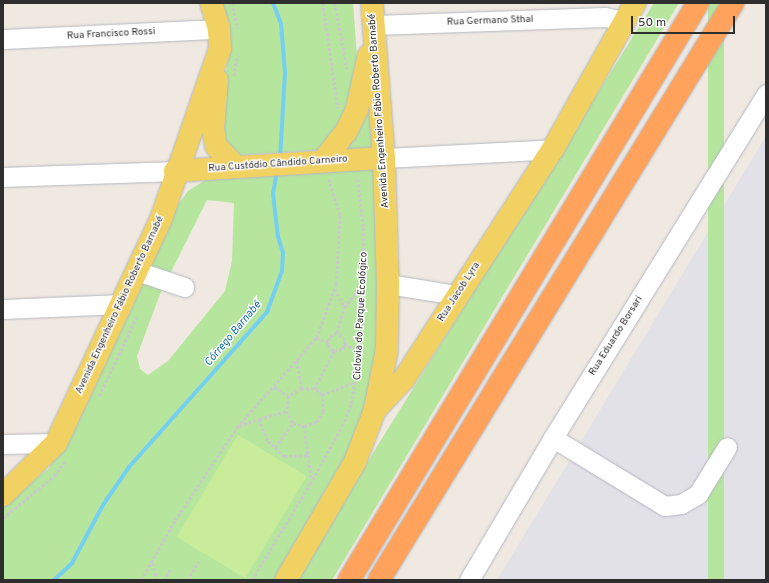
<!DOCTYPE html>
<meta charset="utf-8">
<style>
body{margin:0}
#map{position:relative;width:769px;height:583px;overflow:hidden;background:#efe9e1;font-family:Overpass,sans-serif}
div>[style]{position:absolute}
.industrial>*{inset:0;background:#e3e1e8}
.green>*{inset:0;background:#b6e59e;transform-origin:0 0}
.pitch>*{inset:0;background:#c9ec9a;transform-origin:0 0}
.stream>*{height:4px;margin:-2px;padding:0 2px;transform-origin:2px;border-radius:2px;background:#75cff0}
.path>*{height:2.5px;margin-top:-1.25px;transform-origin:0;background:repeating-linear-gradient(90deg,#c9c9c9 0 3px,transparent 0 5px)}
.roads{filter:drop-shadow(0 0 1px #b4b7c1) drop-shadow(0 0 1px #b4b7c1)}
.minor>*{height:19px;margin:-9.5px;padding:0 9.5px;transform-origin:9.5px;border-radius:9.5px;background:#fff}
.major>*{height:22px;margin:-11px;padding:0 11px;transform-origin:11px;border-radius:11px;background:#f2d163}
.highway>*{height:22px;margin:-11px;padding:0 11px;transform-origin:11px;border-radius:11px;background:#ffa35c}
span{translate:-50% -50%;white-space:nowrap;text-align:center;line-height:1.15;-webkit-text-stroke:3px #fff;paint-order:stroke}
.street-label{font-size:10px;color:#2e2e2e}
.water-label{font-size:11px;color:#0d6fa3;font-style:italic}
.frame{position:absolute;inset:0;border:4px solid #2e2e2e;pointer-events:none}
.scale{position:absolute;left:631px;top:16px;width:104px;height:18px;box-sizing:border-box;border:2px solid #2e2e2e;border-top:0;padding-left:5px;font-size:12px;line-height:14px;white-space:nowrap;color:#2e2e2e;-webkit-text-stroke:3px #fff;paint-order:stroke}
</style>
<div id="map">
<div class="industrial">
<i style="clip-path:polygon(766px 136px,766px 580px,497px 580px)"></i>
</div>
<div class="green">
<i style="clip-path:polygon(221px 3px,353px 3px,358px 70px,344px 120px,319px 150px,238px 155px,228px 153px,218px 126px,231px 37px)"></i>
<i style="clip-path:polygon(654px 3px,679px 3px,332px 580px,298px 580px,376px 448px)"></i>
<i style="left:708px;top:3px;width:16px;height:677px"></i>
<i style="clip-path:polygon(373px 84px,372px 152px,345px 152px,353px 136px)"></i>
<i style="clip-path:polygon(evenodd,373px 167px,378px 176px,379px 327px,365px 420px,318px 511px,276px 580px,3px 580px,3px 506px,49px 468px,90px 391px,177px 206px,188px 191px,207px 179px,373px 167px,207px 200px,234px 203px,232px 261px,225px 291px,168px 361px,148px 375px,140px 369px,137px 356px,160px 294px,207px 200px)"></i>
</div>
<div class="pitch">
<i style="left:238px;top:435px;width:80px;height:119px;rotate:31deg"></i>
</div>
<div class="stream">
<i style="left:273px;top:3px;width:22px;rotate:69deg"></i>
<i style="left:281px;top:24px;width:49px;rotate:85.3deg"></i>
<i style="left:285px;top:73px;width:86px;rotate:93.3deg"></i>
<i style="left:54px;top:580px;width:25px;rotate:-43deg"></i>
<i style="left:72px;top:563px;width:66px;rotate:-61.9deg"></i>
<i style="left:103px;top:505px;width:46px;rotate:-55.6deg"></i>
<i style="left:129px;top:467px;width:208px;rotate:-48.3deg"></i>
<i style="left:267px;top:312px;width:44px;rotate:-69.9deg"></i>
<i style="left:282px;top:271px;width:18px;rotate:-87deg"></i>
<i style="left:283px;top:253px;width:17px;rotate:-107deg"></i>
<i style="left:278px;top:237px;width:43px;rotate:-96.6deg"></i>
<i style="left:273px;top:194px;width:23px;rotate:-80deg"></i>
</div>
<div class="path">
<i style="left:232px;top:3px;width:26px;rotate:77deg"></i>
<i style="left:323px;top:3px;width:106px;rotate:81.9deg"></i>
<i style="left:335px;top:3px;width:67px;rotate:79.7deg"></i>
<i style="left:234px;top:76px;width:21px;rotate:-82deg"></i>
<i style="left:335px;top:289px;width:20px;rotate:63deg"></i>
<i style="left:337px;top:333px;width:27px;rotate:-75deg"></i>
<i style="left:344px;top:307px;width:28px;rotate:-48deg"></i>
<i style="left:316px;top:338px;width:13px;rotate:18deg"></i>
<i style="left:344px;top:344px;width:17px;rotate:24deg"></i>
<i style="left:297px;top:361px;width:28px;rotate:80deg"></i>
<i style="left:274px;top:387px;width:17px;rotate:31deg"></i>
<i style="left:314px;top:389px;width:43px;rotate:-62.2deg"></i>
<i style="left:334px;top:351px;width:9px;rotate:-13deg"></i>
<i style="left:343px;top:349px;width:9px;rotate:-77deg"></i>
<i style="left:345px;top:340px;width:11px;rotate:-139deg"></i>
<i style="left:337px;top:333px;width:9px;rotate:148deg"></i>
<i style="left:329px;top:338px;width:7px;rotate:98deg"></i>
<i style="left:328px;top:345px;width:8px;rotate:45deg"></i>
<i style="left:322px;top:395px;width:35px;rotate:-22deg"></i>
<i style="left:99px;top:396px;width:89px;rotate:-64.6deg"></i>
<i style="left:259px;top:419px;width:29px;rotate:-16deg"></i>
<i style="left:239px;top:426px;width:21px;rotate:-19deg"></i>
<i style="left:259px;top:419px;width:24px;rotate:68deg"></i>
<i style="left:268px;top:441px;width:22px;rotate:43deg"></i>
<i style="left:284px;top:456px;width:24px;rotate:-2deg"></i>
<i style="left:308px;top:455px;width:24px;rotate:81deg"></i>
<i style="left:304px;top:426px;width:29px;rotate:82deg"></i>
<i style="left:275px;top:447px;width:30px;rotate:-53deg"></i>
<i style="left:293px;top:423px;width:11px;rotate:15deg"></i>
<i style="left:304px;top:426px;width:13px;rotate:-18deg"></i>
<i style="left:316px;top:422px;width:12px;rotate:-55deg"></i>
<i style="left:323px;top:412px;width:17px;rotate:-93deg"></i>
<i style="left:322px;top:395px;width:10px;rotate:-143deg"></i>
<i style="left:314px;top:389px;width:12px;rotate:180deg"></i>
<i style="left:302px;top:389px;width:15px;rotate:152deg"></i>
<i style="left:289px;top:396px;width:15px;rotate:98deg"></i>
<i style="left:287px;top:411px;width:13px;rotate:63deg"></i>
<i style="left:3px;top:518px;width:66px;rotate:-39.5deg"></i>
<i style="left:54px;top:476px;width:19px;rotate:-54deg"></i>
<i style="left:153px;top:563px;width:17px;rotate:77deg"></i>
<i style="left:141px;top:580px;width:69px;rotate:-60.5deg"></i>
<i style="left:175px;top:520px;width:112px;rotate:-56.3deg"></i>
<i style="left:237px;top:427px;width:119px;rotate:-48.4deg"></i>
<i style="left:316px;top:338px;width:58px;rotate:-69.7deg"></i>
<i style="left:336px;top:284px;width:69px;rotate:-86.7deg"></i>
<i style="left:340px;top:215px;width:38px;rotate:-108deg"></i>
<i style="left:163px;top:580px;width:12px;rotate:-55deg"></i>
<i style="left:187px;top:580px;width:22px;rotate:-58deg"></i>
<i style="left:252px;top:580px;width:112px;rotate:-58.9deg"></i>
<i style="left:310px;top:484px;width:66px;rotate:-61.1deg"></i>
<i style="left:342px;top:426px;width:24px;rotate:-68deg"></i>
<i style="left:351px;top:404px;width:54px;rotate:-80.4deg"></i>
<i style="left:360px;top:351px;width:65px;rotate:-87.4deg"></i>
<i style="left:363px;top:286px;width:59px;rotate:-90deg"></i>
<i style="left:363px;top:227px;width:51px;rotate:-96.7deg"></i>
</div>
<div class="roads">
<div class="minor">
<i style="left:374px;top:25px;width:231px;rotate:-2deg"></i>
<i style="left:605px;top:17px;width:19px;rotate:12deg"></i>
<i style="left:3px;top:39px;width:216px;rotate:-2.7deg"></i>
<i style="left:384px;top:158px;width:169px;rotate:-3deg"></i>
<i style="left:3px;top:177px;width:172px;rotate:-2deg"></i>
<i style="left:137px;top:271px;width:50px;rotate:18.8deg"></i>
<i style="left:388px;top:284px;width:70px;rotate:9.1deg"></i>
<i style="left:3px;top:309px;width:119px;rotate:-2.4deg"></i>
<i style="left:553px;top:438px;width:131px;rotate:31.3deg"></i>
<i style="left:665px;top:506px;width:16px;rotate:-7deg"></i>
<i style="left:681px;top:504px;width:20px;rotate:-30deg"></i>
<i style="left:698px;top:494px;width:55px;rotate:-58.3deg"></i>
<i style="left:3px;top:444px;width:53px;rotate:-1.1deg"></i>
<i style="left:469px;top:580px;width:165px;rotate:-59.4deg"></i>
<i style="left:553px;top:438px;width:405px;rotate:-58.2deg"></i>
</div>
<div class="major">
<i style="left:372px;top:3px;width:155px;rotate:85.6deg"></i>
<i style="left:384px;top:158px;width:126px;rotate:88.2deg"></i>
<i style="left:388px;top:284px;width:66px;rotate:90.9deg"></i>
<i style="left:387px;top:350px;width:60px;rotate:101.5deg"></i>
<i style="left:217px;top:80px;width:50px;rotate:94.6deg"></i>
<i style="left:213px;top:130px;width:16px;rotate:79deg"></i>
<i style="left:216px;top:146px;width:29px;rotate:46deg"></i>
<i style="left:323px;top:161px;width:37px;rotate:-52deg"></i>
<i style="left:346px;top:132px;width:25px;rotate:-64deg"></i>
<i style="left:357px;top:109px;width:55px;rotate:-77.5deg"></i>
<i style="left:175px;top:171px;width:209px;rotate:-3.6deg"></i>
<i style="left:3px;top:495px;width:74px;rotate:-44.5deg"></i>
<i style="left:56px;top:443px;width:247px;rotate:-64.9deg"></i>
<i style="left:161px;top:219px;width:180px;rotate:-70.9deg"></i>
<i style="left:220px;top:49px;width:20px;rotate:-93deg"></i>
<i style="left:219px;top:29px;width:27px;rotate:-107deg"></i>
<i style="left:286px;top:580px;width:137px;rotate:-59.7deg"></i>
<i style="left:355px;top:462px;width:56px;rotate:-69deg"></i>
<i style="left:375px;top:410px;width:42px;rotate:-46.9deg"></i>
<i style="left:404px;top:379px;width:274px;rotate:-57.1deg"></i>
<i style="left:553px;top:149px;width:167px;rotate:-60.7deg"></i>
</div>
<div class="highway">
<i style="left:349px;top:580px;width:674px;rotate:-58.83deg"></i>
<i style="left:379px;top:580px;width:677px;rotate:-58.47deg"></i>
</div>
</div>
<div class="street-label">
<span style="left:490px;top:21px;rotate:-2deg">Rua Germano Sthal</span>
<span style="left:111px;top:34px;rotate:-3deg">Rua Francisco Rossi</span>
<span style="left:379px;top:111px;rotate:-94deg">Avenida Engenheiro Fábio Roberto Barnabé</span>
<span style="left:278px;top:164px;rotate:-4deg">Rua Custódio Cândido Carneiro</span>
<span style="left:459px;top:292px;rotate:-57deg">Rua Jacob Lyra</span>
<span style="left:120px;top:305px;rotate:-65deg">Avenida Engenheiro Fábio Roberto Barnabé</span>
<span style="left:361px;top:316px;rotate:-87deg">Ciclovia do Parque Ecológico</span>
<span style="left:616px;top:336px;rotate:-58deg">Rua Eduardo Borsari</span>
</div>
<div class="water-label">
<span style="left:233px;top:334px;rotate:-50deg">Córrego Barnabé</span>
</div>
<div class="frame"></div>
<div class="scale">50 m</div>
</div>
